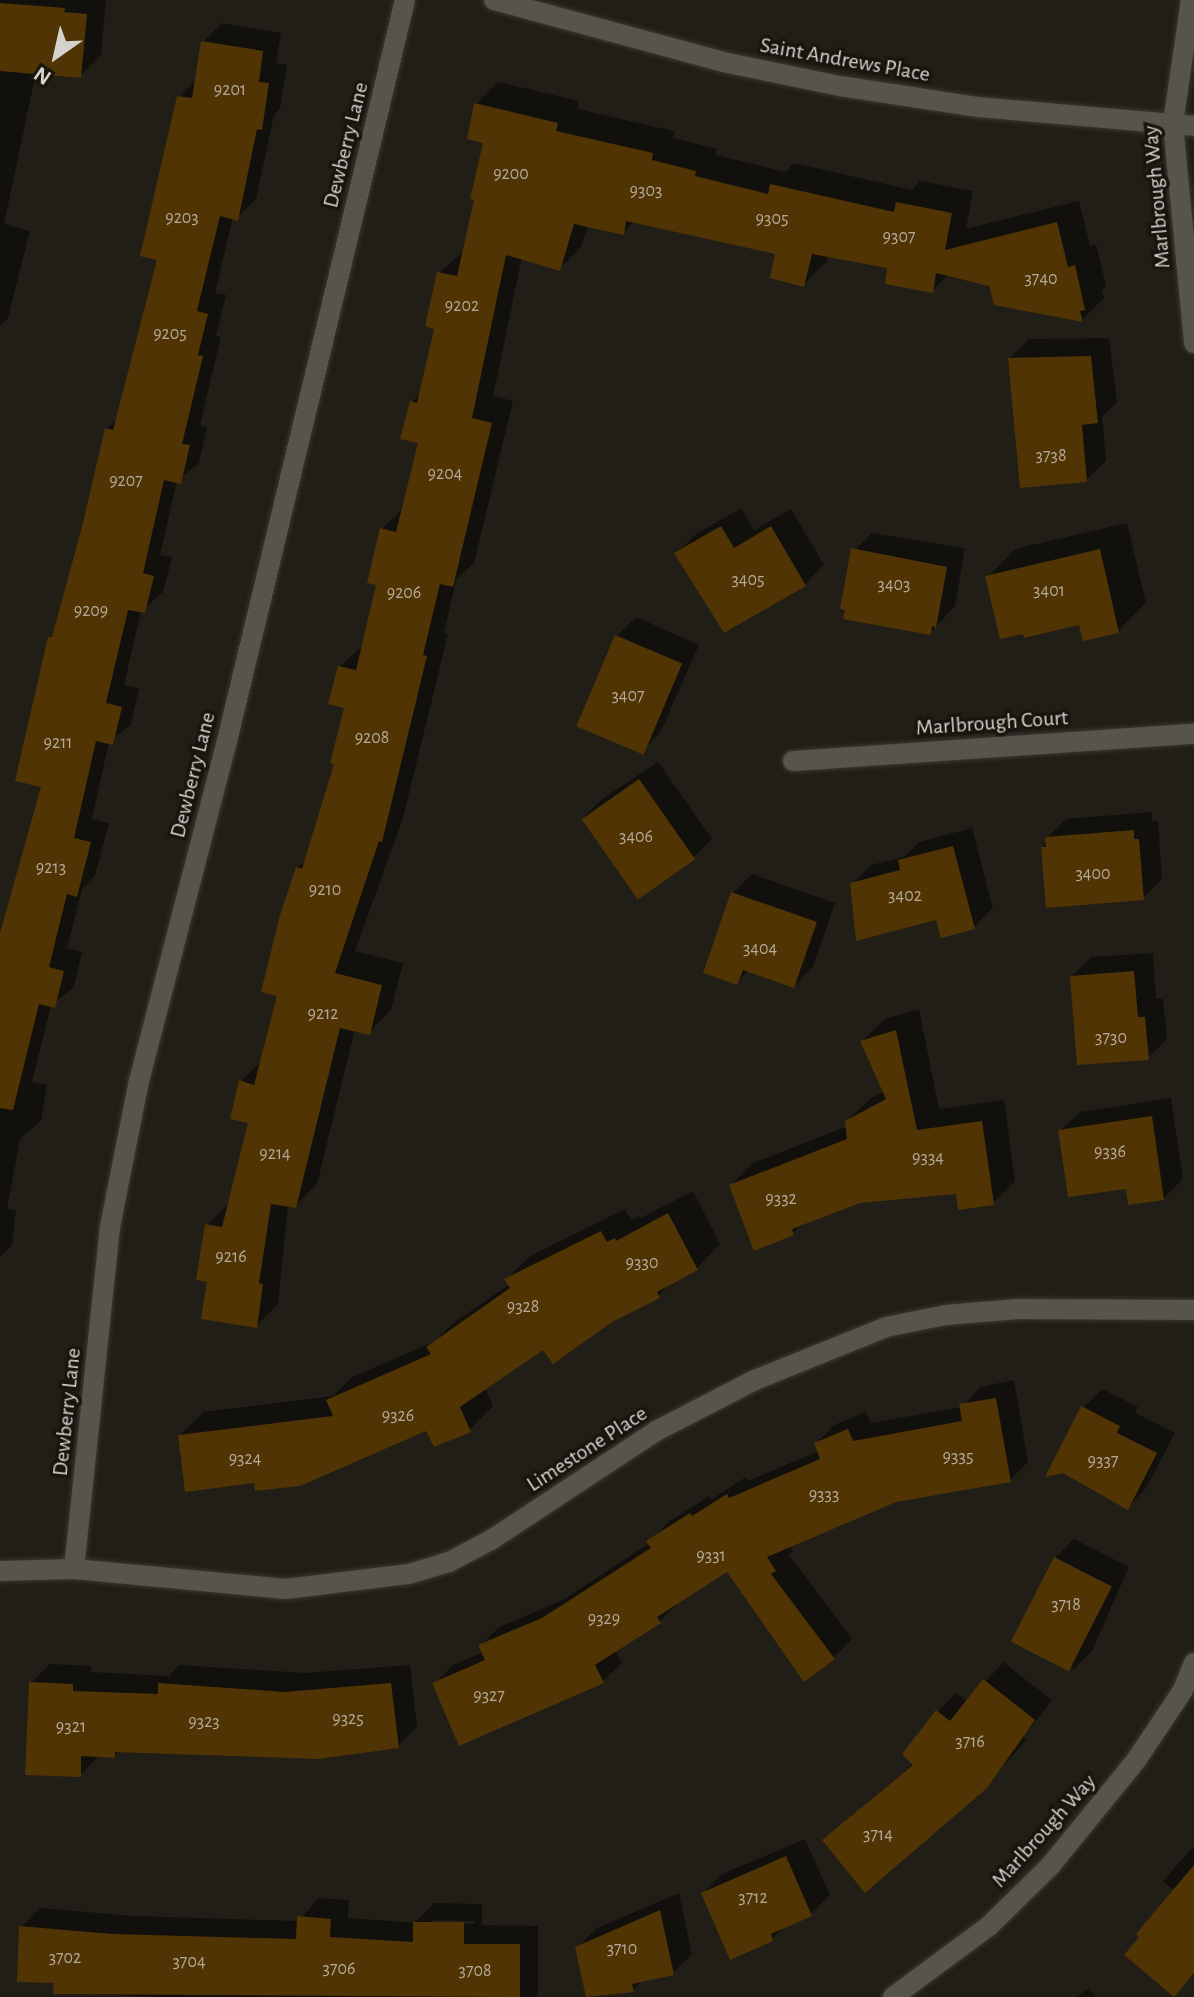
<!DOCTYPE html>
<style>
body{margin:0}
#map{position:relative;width:1194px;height:1997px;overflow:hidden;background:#211e17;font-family:"Alegreya Sans",sans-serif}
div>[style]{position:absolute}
.shadow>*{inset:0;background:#0007}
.building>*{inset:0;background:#513404;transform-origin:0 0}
.roads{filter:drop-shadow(0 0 2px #3b3834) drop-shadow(0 0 2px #3b3834)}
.minor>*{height:20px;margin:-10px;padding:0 10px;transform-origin:10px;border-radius:10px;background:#57544c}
span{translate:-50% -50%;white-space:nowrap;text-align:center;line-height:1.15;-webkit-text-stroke:7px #18150e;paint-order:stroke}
.number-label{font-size:18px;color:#b3aa9b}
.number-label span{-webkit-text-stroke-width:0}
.street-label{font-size:22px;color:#d4d2cd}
.north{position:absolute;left:16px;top:16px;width:80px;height:80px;-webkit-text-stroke:6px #18150e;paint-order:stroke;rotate:214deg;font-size:22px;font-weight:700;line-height:32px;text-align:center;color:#d4d2cd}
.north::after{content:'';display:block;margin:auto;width:28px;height:36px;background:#d4d2cd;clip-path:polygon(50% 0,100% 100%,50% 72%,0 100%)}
</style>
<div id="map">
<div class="shadow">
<i style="clip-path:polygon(0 0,106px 0,101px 55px,80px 76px,36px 72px,4px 224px,30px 231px,8px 318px,0 326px)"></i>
<i style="clip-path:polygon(222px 23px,281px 33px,276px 63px,287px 65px,280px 109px,274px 115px,256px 199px,237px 218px,233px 217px,215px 293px,226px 295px,216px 336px,221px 337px,200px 425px,207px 427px,199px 463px,177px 481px,160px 555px,172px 557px,163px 592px,141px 611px,124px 685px,139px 688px,131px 724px,109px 742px,92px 819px,109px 823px,95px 875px,82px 889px,67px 948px,82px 952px,74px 987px,51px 1005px,32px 1082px,47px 1085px,41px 1121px,20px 1139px,7px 1209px,16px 1210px,12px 1245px,0 1257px,0 941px,43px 786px,50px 638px,55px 633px,85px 524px,106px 429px,119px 417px,159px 258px,179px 97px,197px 79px,203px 42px)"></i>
<i style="clip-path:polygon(498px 82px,579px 101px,577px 109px,674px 131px,673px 138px,717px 149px,716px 155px,785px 172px,794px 163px,912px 190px,920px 181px,973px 191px,966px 229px,1079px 201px,1090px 246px,1096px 244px,1106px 286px,1102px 291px,1104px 298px,1082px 320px,991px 284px,949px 274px,932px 291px,890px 267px,828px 255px,826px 262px,804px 284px,778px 252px,635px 221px,623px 233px,588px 225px,581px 247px,559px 269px,522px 257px,493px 396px,513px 401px,474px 563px,456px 580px,444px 633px,448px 634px,403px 818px,355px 951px,403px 963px,391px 1010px,369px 1032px,355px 1029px,317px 1184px,295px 1206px,288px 1205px,278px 1304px,256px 1326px,209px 1281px,207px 1225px,229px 1203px,250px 1121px,241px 1081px,263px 1060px,279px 994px,298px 868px,307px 859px,337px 763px,347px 707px,339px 667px,364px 645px,379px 583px,382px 529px,404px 507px,420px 442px,412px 402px,422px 392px,437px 327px,439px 273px,464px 251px,485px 141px,476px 104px)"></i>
<i style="clip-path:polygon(1109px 338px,1117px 402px,1102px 417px,1106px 461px,1086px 480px,1010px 358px,1029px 339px)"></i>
<i style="clip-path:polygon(741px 508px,754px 530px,791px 509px,824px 565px,805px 584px,677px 553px,696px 534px)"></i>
<i style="clip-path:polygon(1127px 523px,1146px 603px,1118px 631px,1081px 623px,1025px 631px,988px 577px,1015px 549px)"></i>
<i style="clip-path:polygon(872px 533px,965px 548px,955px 606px,930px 633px,853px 552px)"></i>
<i style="clip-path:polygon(636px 617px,699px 645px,660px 733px,641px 752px,617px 636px)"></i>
<i style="clip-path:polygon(658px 762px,712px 839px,693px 858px,583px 818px,602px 799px)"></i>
<i style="clip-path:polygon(1152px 812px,1152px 821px,1158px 821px,1162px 879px,1143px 898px,1043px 848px,1047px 838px,1066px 819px)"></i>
<i style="clip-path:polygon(972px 828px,993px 908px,974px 927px,852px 884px,871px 865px,904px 857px,919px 842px)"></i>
<i style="clip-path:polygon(752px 874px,835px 903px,813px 967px,794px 986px,749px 970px,737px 983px,705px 972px,733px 893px)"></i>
<i style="clip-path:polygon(1153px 953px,1156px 999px,1163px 999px,1167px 1039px,1148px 1058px,1072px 976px,1091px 957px)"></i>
<i style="clip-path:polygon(919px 1009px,939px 1109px,1004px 1100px,1015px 1181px,993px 1203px,957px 1192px,860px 1201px,804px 1222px,793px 1233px,731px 1185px,753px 1163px,848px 1126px,847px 1121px,870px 1099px,885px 1091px,862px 1041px,885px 1019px)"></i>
<i style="clip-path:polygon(1171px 1098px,1183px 1179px,1164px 1198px,1060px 1131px,1080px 1112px)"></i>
<i style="clip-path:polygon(693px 1191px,720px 1244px,697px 1268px,675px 1279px,658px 1296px,544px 1347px,485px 1387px,493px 1406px,469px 1430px,427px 1429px,256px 1481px,180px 1435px,204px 1412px,333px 1396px,352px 1377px,435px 1341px,452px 1324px,510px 1284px,507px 1279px,530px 1256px,625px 1209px,631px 1220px,639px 1216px,641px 1218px)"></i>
<i style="clip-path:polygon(1014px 1380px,1028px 1462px,1010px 1480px,896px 1500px,789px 1545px,793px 1551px,789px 1555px,852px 1639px,833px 1658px,727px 1569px,678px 1603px,660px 1621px,615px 1650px,622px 1663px,603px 1681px,461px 1743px,435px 1683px,453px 1665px,483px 1652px,480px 1646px,499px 1627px,563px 1600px,650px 1543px,667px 1523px,709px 1496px,712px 1499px,746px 1477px,748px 1481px,819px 1451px,816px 1444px,834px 1425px,866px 1412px,871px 1423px,962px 1407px,980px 1387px)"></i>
<i style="clip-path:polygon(1102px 1389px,1138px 1407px,1135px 1413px,1175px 1433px,1146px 1488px,1128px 1507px,1083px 1408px)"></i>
<i style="clip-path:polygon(1074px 1539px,1129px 1567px,1092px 1651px,1073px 1670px,1055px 1558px)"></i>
<i style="clip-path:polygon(1003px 1662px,1052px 1700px,1023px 1737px,1026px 1740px,985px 1786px,824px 1840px,914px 1763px,938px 1711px,956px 1693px,968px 1702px)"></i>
<i style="clip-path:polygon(50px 1664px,91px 1666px,91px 1672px,169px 1676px,179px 1665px,305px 1673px,410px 1665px,417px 1727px,398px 1746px,119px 1750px,114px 1756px,100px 1755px,80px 1775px,31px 1683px)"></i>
<i style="clip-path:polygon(805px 1839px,830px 1895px,811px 1914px,786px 1925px,772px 1939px,703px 1893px,722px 1874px)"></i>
<i style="clip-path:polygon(1194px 1846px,1194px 1974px,1174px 1994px,1175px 1891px,1163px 1881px)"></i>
<i style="clip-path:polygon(679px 1893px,692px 1954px,673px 1973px,644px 1979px,633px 1990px,588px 1997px,578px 1947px,597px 1928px)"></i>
<i style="clip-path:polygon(evenodd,318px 1898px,349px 1900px,348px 1918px,415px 1923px,434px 1903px,482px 1904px,482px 1925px,538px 1926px,538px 1994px,535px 1997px,155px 1997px,55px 1992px,56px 1981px,21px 1927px,40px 1908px,133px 1916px,299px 1921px,318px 1898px,432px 1920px,474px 1921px,474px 1924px,432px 1924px,432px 1920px)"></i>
<i style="clip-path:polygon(1089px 1988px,1096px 1997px,1077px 1997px)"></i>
</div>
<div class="building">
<i style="clip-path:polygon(0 3px,65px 8px,64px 12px,87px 14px,81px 78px,0 71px)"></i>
<i style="clip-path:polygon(201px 41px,263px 51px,259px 82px,269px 83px,262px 130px,257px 129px,238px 221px,220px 216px,197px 311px,208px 314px,198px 355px,203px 356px,182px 444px,190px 445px,181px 484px,164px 480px,143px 573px,154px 576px,145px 613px,128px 610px,106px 703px,122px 707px,113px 745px,96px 741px,74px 838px,91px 842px,77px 897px,67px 894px,49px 967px,64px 971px,55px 1008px,39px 1004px,13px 1110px,0 1108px,0 933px,41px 787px,15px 781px,48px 637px,52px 637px,83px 523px,105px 428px,113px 430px,157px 260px,140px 256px,177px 96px,192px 98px)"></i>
<i style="clip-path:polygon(474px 103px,558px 123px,556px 131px,653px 153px,652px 160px,696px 171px,695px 176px,768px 194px,770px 184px,894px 212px,896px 202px,952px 213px,945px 250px,1057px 222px,1068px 267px,1075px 265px,1085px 310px,1080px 311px,1083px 322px,994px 305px,989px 286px,936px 273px,933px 293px,885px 284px,887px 268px,812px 254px,804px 287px,770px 278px,775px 254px,626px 221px,624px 235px,574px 224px,560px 271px,506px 255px,472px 418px,492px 423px,453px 587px,440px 584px,423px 655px,427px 656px,382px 842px,379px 841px,335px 973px,382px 985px,370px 1035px,340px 1028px,296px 1208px,271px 1204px,259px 1283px,263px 1284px,257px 1328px,201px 1319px,207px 1282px,196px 1280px,205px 1224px,222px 1227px,248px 1123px,230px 1119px,239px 1080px,254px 1085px,277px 996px,261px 992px,280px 915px,296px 867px,302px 869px,334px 764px,330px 763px,344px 708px,328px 704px,338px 666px,356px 670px,376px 585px,367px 583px,380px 528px,396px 532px,418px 443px,400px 439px,410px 401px,417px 403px,434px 329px,425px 326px,437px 272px,457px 276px,474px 200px,470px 199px,483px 143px,467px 139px)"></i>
<i style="clip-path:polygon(1091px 356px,1098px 423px,1082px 425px,1087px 482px,1020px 488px,1008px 358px)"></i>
<i style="clip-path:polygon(721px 526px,734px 548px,771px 526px,806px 586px,724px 633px,674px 553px)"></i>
<i style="clip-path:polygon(851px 548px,947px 567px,936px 628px,932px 626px,931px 635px,843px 619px,845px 610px,840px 609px)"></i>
<i style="clip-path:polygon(1100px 549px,1119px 633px,1083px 641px,1079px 625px,1024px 638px,1023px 634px,1000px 639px,985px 576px)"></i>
<i style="left:615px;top:635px;width:73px;height:99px;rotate:23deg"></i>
<i style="left:639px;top:779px;width:98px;height:70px;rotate:55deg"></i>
<i style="clip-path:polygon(1134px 830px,1134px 839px,1139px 839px,1144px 900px,1046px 908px,1041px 847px,1046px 847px,1045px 837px)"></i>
<i style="clip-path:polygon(953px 846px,975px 929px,941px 938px,936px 920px,856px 941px,850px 883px,900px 870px,898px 860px)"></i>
<i style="clip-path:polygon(731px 892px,817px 922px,794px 988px,743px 970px,737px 985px,703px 973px)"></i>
<i style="clip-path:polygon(1134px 971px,1138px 1017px,1145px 1017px,1149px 1060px,1077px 1065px,1070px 976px)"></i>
<i style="clip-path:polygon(896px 1030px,917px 1130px,982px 1121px,994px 1205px,958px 1210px,956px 1194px,860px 1203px,792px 1229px,794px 1235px,754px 1251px,729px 1185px,847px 1139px,845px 1121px,886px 1099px,860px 1041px)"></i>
<i style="clip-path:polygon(1152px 1116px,1164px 1200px,1128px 1205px,1126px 1189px,1068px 1197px,1058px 1130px)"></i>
<i style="clip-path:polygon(668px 1213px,698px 1270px,657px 1292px,660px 1298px,612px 1322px,553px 1364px,543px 1350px,460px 1407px,471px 1432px,434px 1447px,426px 1431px,300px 1486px,255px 1491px,254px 1483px,185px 1492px,178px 1435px,333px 1416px,326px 1400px,431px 1354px,426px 1347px,510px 1288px,504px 1279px,601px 1231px,607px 1242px,615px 1238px,616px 1241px)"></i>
<i style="clip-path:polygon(996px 1398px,1011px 1482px,896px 1502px,767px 1557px,776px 1571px,771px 1574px,835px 1659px,804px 1682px,727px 1572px,657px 1617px,661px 1623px,595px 1665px,604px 1683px,459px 1746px,432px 1683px,485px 1660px,478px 1645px,542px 1618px,651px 1548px,646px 1541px,690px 1513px,692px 1516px,727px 1494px,729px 1498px,820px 1459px,814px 1443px,848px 1429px,853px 1441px,962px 1421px,959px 1404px)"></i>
<i style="clip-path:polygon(1081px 1406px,1120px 1426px,1117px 1433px,1157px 1453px,1128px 1510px,1063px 1473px,1045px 1477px)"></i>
<i style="left:1054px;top:1557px;width:65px;height:95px;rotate:27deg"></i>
<i style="clip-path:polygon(983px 1679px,1035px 1720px,987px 1788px,865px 1893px,822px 1840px,913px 1765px,902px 1754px,936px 1710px,950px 1721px)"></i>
<i style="clip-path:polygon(29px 1682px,73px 1684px,73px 1691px,158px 1694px,158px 1683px,285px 1692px,391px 1683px,399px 1748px,318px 1759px,115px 1752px,115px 1758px,81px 1756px,81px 1777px,25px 1775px)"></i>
<i style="clip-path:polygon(786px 1856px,812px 1916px,771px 1934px,773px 1941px,730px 1960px,701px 1893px)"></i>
<i style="clip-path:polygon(1194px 1865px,1194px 1973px,1174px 1997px,1124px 1955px,1139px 1937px,1136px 1934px)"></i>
<i style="clip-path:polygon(660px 1910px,674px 1975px,632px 1984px,634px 1992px,586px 1997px,575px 1947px)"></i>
<i style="clip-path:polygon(297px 1916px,331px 1919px,330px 1937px,413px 1942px,413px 1922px,464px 1922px,464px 1944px,520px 1944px,520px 1997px,53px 1994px,54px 1983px,17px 1982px,19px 1926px,112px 1934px,296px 1939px)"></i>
</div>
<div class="roads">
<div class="minor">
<i style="left:494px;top:0;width:237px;rotate:15.1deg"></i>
<i style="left:723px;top:62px;width:119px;rotate:11.6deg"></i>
<i style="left:840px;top:86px;width:140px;rotate:8.7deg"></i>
<i style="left:978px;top:107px;width:217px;rotate:5deg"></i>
<i style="left:1191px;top:0;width:125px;rotate:98.3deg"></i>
<i style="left:1173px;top:124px;width:220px;rotate:84.5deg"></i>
<i style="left:793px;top:761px;width:402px;rotate:-3.9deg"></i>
<i style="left:74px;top:1569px;width:344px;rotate:-84deg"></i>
<i style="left:110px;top:1227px;width:149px;rotate:-78.8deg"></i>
<i style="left:139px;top:1081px;width:351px;rotate:-75.5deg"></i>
<i style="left:227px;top:741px;width:762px;rotate:-76.49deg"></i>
<i style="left:0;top:1571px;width:74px;rotate:-1.5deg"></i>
<i style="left:74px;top:1569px;width:213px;rotate:5.4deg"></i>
<i style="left:286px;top:1589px;width:124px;rotate:-7deg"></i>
<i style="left:409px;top:1574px;width:42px;rotate:-16.7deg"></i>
<i style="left:449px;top:1562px;width:47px;rotate:-27.6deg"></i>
<i style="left:491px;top:1540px;width:198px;rotate:-33.4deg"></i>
<i style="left:656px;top:1431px;width:111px;rotate:-27.3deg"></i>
<i style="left:755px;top:1380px;width:141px;rotate:-22deg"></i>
<i style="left:886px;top:1327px;width:61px;rotate:-11.3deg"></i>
<i style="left:946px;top:1315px;width:72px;rotate:-4.8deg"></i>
<i style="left:1018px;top:1309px;width:176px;rotate:0.3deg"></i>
<i style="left:893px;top:1997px;width:119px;rotate:-36.5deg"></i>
<i style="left:989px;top:1926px;width:87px;rotate:-44.5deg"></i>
<i style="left:1051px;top:1865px;width:136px;rotate:-50.9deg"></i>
<i style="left:1137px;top:1759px;width:83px;rotate:-56.3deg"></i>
<i style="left:1183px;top:1690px;width:29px;rotate:-68deg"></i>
</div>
</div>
<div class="number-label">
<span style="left:230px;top:90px">9201</span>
<span style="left:511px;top:174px">9200</span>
<span style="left:646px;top:191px">9303</span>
<span style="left:182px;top:218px">9203</span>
<span style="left:772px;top:219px">9305</span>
<span style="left:899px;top:237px">9307</span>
<span style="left:1041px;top:279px">3740</span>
<span style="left:462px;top:306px">9202</span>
<span style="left:170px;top:334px">9205</span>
<span style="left:1051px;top:456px">3738</span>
<span style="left:445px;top:474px">9204</span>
<span style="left:126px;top:481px">9207</span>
<span style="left:748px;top:580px">3405</span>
<span style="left:894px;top:585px">3403</span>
<span style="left:1049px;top:591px">3401</span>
<span style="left:404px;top:593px">9206</span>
<span style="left:91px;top:611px">9209</span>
<span style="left:628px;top:696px">3407</span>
<span style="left:372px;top:738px">9208</span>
<span style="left:58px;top:743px">9211</span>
<span style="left:636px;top:837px">3406</span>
<span style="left:51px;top:868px">9213</span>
<span style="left:1093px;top:874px">3400</span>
<span style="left:325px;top:890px">9210</span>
<span style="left:905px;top:896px">3402</span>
<span style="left:760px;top:949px">3404</span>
<span style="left:323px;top:1014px">9212</span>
<span style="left:1111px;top:1038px">3730</span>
<span style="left:1110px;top:1152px">9336</span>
<span style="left:275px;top:1154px">9214</span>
<span style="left:928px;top:1158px">9334</span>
<span style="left:781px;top:1199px">9332</span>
<span style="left:231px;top:1257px">9216</span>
<span style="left:642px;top:1263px">9330</span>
<span style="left:523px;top:1307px">9328</span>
<span style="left:398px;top:1416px">9326</span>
<span style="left:958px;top:1457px">9335</span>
<span style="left:245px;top:1459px">9324</span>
<span style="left:1103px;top:1461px">9337</span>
<span style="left:824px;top:1495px">9333</span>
<span style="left:711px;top:1556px">9331</span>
<span style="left:1066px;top:1605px">3718</span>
<span style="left:604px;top:1619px">9329</span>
<span style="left:489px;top:1696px">9327</span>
<span style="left:348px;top:1719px">9325</span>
<span style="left:204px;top:1722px">9323</span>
<span style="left:71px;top:1727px">9321</span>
<span style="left:970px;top:1742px">3716</span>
<span style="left:878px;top:1835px">3714</span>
<span style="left:753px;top:1898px">3712</span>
<span style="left:622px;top:1949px">3710</span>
<span style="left:65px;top:1958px">3702</span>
<span style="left:189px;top:1962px">3704</span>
<span style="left:339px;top:1969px">3706</span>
<span style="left:475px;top:1971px">3708</span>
</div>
<div class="street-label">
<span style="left:845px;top:60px;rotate:10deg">Saint Andrews Place</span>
<span style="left:346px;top:145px;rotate:-76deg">Dewberry Lane</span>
<span style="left:1157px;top:197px;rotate:-95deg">Marlbrough Way</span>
<span style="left:992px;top:723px;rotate:-4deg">Marlbrough Court</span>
<span style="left:193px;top:775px;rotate:-76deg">Dewberry Lane</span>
<span style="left:67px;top:1412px;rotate:-84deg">Dewberry Lane</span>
<span style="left:587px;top:1449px;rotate:-33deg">Limestone Place</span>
<span style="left:1044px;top:1831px;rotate:-48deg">Marlbrough Way</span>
</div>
<div class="north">N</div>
</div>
